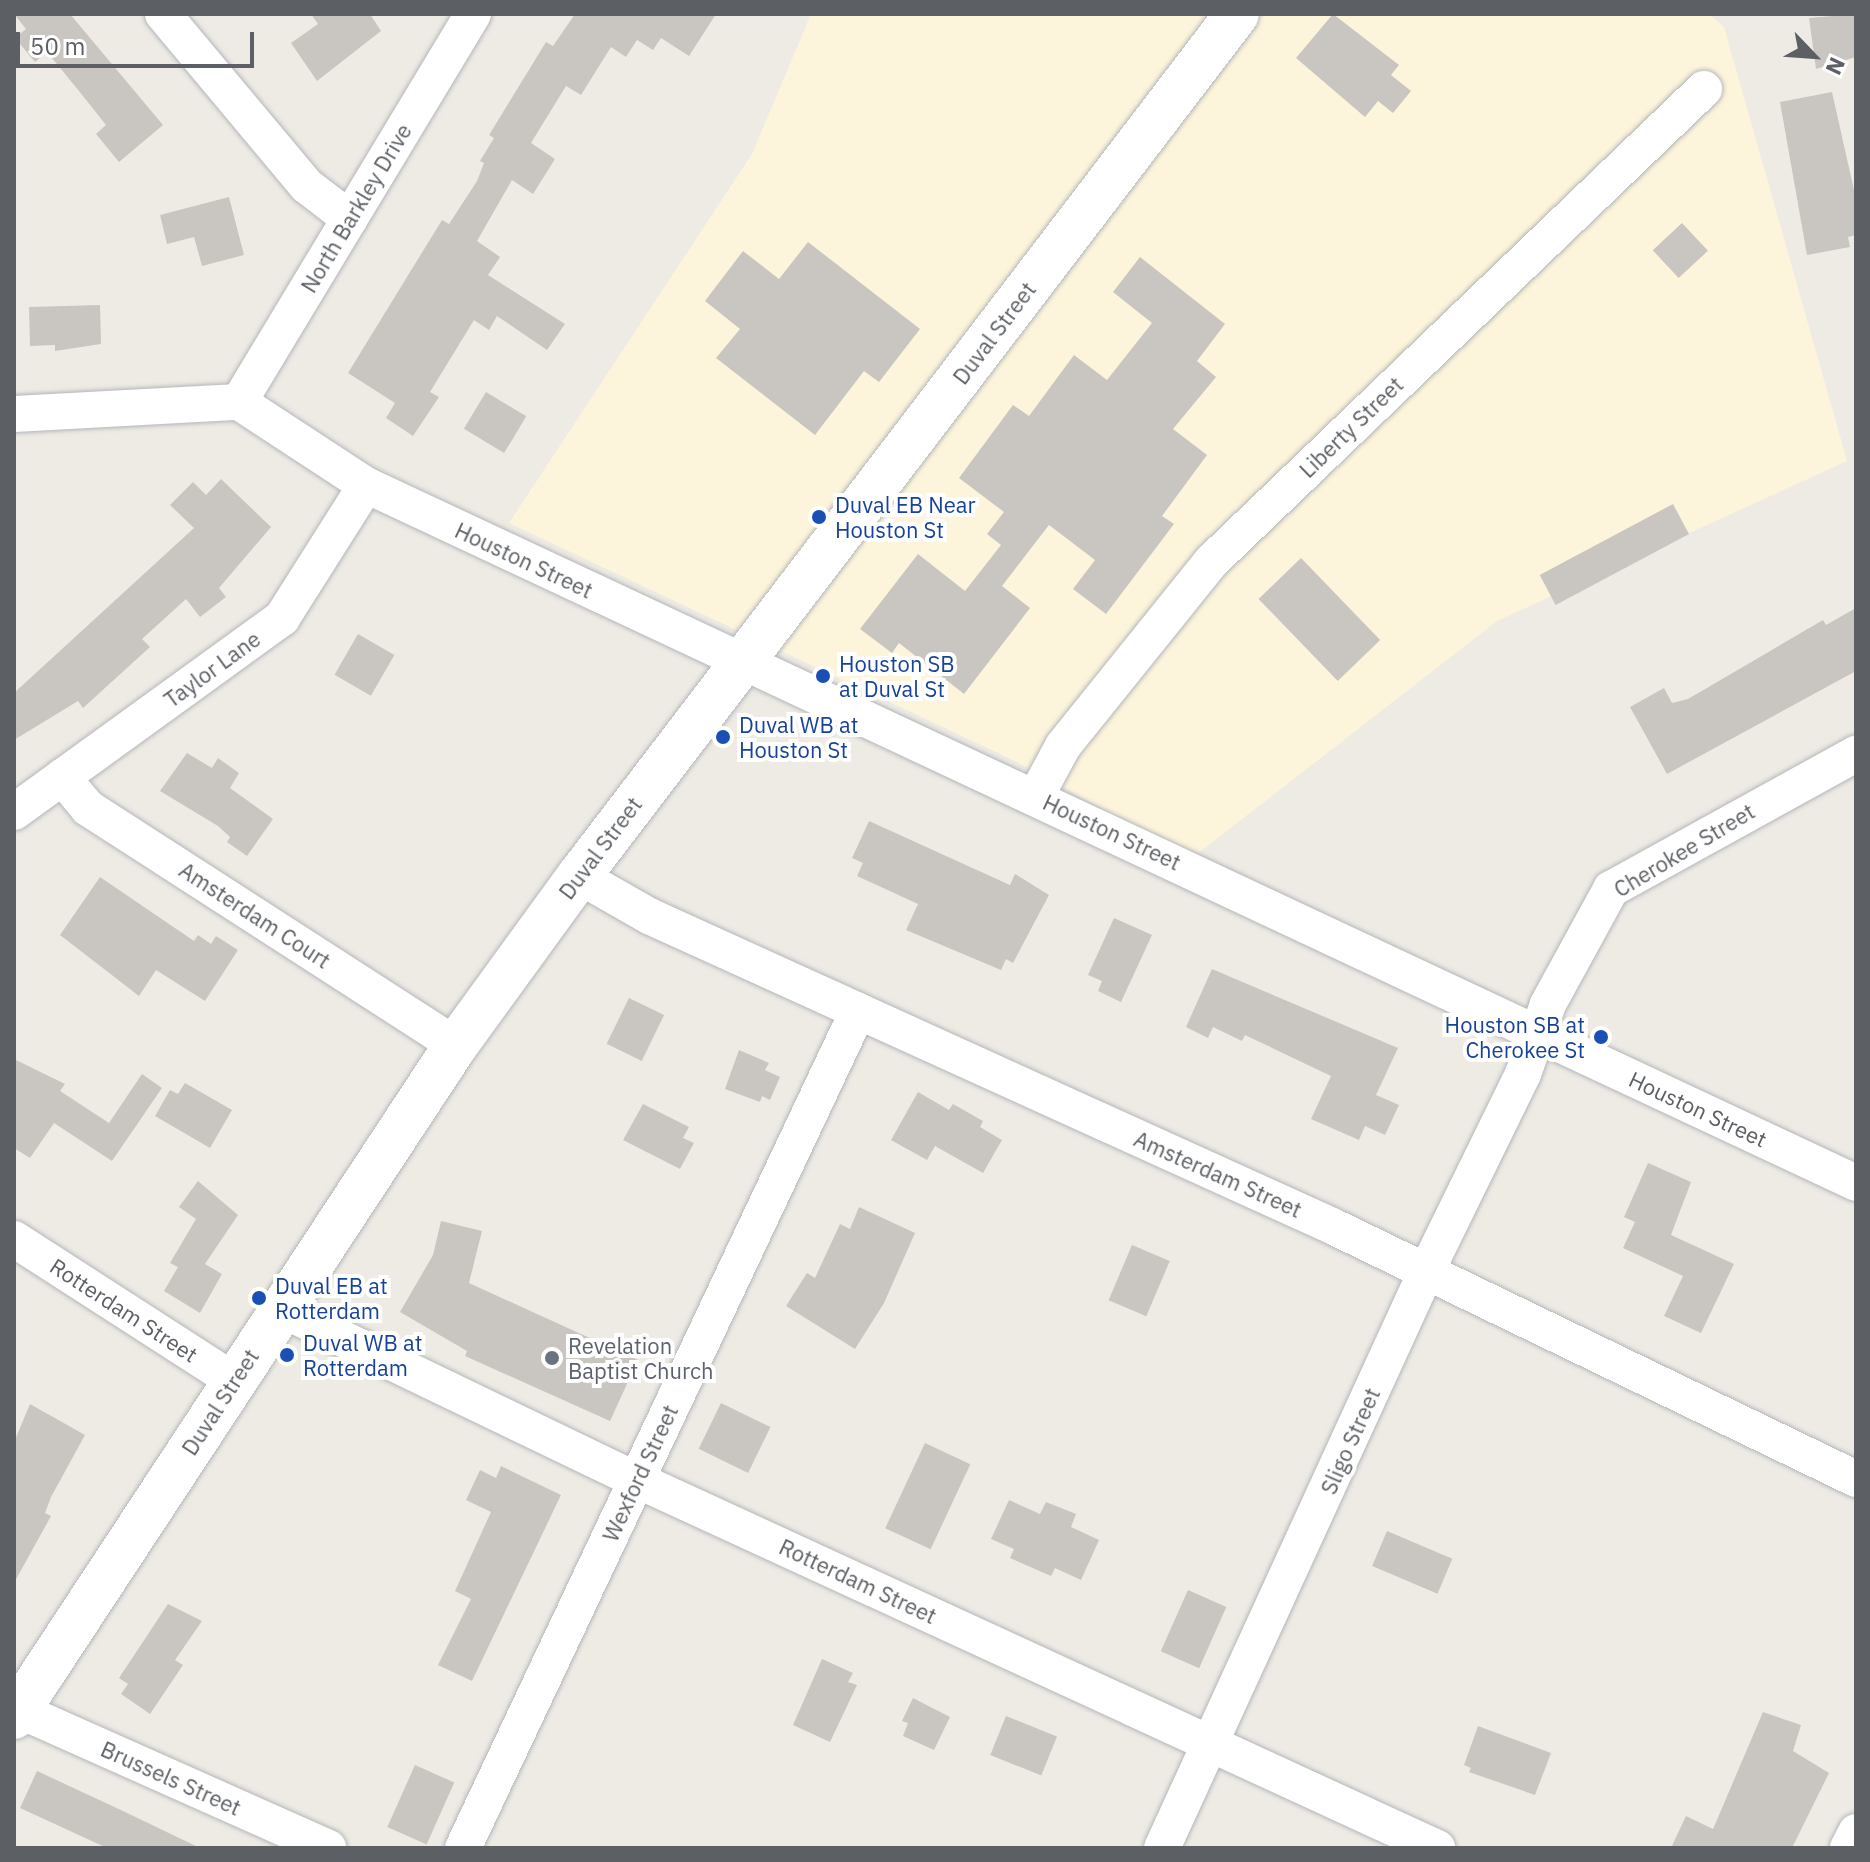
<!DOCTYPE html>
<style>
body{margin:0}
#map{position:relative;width:1870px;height:1862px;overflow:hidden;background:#eeebe4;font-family:"IBM Plex Sans",sans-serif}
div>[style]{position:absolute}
.commercial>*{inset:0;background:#fcf4db}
.building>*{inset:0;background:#c9c6c1;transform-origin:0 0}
.roads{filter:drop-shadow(0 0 2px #b4b6ba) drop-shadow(0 0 2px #b4b6ba)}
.street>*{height:36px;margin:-18px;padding:0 18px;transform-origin:18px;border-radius:18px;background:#fff}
.secondary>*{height:44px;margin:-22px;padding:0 22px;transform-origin:22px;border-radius:22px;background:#fff}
.dots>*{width:22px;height:22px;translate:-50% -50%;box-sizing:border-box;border:4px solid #fff;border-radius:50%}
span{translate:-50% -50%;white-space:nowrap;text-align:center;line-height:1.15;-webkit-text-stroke:8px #fff;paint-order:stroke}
.street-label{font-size:22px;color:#5c6064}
.transit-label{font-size:22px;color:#164399}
.left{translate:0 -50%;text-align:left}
.right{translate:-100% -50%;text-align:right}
.worship-label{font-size:22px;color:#5b616d}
.frame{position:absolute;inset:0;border:16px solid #5c6064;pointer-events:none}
.north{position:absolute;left:1774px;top:16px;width:80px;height:80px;-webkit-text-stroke:6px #fff;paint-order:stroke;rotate:115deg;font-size:22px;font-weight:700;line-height:32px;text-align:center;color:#5c6064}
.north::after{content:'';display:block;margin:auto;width:28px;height:36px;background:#5c6064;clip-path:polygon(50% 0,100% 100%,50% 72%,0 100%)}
.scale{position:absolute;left:16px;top:32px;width:238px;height:36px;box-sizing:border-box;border:4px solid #5c6064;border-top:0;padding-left:10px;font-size:24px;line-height:28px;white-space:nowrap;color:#5c6064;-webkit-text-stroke:6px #fff;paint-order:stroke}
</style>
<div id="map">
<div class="commercial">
<i style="clip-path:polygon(811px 14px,1709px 14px,1724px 27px,1847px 461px,1497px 621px,1192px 858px,1017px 762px,509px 523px,752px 154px)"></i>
</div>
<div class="building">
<i style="clip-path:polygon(14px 14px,70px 14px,163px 125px,119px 162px,96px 134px,106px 125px,79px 91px,47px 52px,35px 62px,15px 38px,26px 29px)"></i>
<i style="clip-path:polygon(311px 14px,370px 14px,381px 31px,317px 81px,291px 43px,318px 24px)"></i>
<i style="clip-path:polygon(575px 14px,716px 14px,689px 56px,661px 38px,653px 50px,637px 40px,626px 57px,611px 47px,581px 95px,566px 86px,531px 143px,555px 159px,533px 194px,512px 180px,477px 241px,500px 257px,488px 275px,565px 324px,547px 350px,497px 316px,489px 330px,474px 320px,430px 392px,439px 397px,413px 436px,386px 418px,395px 403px,348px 373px,442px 220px,449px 224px,477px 181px,484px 163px,480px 161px,494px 138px,489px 135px,546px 42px,553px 46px)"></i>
<i style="clip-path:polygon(1333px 14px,1399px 65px,1391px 75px,1411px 91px,1393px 113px,1378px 101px,1365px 117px,1296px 58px)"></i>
<i style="clip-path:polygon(1856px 14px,1856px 57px,1816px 69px,1809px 18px)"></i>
<i style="clip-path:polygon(1832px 92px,1856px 199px,1856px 235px,1848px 237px,1850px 247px,1807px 255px,1780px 102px)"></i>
<i style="clip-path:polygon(229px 197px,244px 255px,202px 266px,194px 237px,167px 244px,160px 215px)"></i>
<i style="left:1682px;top:223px;width:38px;height:40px;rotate:47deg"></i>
<i style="clip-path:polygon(808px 242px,920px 329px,879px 382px,864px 371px,815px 435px,716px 358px,740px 329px,705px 301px,743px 251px,779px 279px)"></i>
<i style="clip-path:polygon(1140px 257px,1225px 324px,1197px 361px,1216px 377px,1173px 429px,1207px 455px,1162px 516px,1174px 524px,1106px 614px,1073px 589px,1095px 560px,1049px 525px,1002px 586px,1030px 608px,964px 694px,899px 643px,892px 653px,860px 629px,918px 554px,965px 591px,1001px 545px,987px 534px,1004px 512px,959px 478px,1013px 405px,1029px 416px,1074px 355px,1107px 380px,1152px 323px,1113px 292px)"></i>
<i style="clip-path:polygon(100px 305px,101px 344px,55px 351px,55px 345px,30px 346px,29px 307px)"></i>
<i style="left:486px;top:392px;width:47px;height:43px;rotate:31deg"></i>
<i style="clip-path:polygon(221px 479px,271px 527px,219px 588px,226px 597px,200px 617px,186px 599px,142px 639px,150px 647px,83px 708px,78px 701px,14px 740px,14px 693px,194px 528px,170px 505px,193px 482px,206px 495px)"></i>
<i style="left:1673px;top:504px;width:34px;height:151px;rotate:62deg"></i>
<i style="left:1301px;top:558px;width:114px;height:59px;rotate:46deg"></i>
<i style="clip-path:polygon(1856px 608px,1856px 671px,1667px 774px,1630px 707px,1664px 688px,1672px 703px,1688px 699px,1823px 620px,1826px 625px)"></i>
<i style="left:358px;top:634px;width:42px;height:47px;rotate:30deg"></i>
<i style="clip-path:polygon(187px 753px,212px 768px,218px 758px,239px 773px,230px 788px,273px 819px,247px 856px,227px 842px,230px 837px,218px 826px,160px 791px)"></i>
<i style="clip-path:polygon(869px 821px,1010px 885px,1015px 874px,1049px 895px,1013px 963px,1006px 959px,1001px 970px,906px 930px,918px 904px,857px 876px,863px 863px,852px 858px)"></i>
<i style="clip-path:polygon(100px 877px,194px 941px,198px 935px,211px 944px,216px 936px,238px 950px,205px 1001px,156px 970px,139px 996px,60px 935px)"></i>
<i style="clip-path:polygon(1114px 918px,1152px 935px,1121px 1002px,1098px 991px,1102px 981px,1088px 975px)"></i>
<i style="clip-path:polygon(1212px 969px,1398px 1048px,1376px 1095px,1399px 1105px,1385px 1135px,1365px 1126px,1359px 1140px,1311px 1119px,1331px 1076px,1245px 1035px,1242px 1041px,1213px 1027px,1208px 1038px,1186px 1027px)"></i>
<i style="left:629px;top:998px;width:39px;height:51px;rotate:26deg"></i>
<i style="clip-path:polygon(739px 1050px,769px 1063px,765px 1070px,780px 1077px,770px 1100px,762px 1096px,760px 1102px,725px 1089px)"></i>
<i style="clip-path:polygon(14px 1059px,65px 1084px,60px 1091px,109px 1123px,142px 1074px,162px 1088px,112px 1161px,54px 1123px,30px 1158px,14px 1148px)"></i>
<i style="clip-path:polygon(185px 1083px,232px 1110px,210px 1148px,155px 1116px,170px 1090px,178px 1094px)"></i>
<i style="clip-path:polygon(918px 1092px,949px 1110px,953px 1104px,983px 1121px,980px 1127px,1002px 1140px,983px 1173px,935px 1146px,927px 1160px,891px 1140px)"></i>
<i style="clip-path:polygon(643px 1104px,689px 1127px,683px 1138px,694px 1143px,680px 1169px,623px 1140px)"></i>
<i style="clip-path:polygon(1648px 1163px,1691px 1182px,1671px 1235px,1734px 1264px,1701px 1333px,1664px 1316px,1683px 1276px,1623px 1248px,1635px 1222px,1624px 1217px)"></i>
<i style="clip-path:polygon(198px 1181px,238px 1215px,205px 1264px,222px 1274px,200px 1313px,164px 1291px,178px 1267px,170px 1263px,196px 1219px,179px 1207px)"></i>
<i style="clip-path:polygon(859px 1207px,915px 1233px,884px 1303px,855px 1349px,786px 1306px,807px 1273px,815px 1278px,840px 1224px,850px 1229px)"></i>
<i style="clip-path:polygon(441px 1221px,482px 1231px,469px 1283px,638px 1360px,610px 1421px,465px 1356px,467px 1351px,400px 1312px,433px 1255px)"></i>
<i style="left:1132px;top:1245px;width:41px;height:60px;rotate:23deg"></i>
<i style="left:721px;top:1403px;width:55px;height:51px;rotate:26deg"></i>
<i style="clip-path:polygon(30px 1404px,85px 1435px,51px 1497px,45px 1513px,51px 1516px,14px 1583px,14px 1442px)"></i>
<i style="left:925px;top:1443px;width:50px;height:94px;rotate:25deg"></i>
<i style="clip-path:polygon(501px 1466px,561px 1495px,472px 1681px,438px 1665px,471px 1599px,455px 1591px,491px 1512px,466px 1500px,480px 1470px,496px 1478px)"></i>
<i style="clip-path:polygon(1009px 1500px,1040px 1514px,1046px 1502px,1076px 1514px,1071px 1527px,1099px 1540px,1081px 1580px,1055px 1568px,1051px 1576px,1010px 1558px,1014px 1549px,991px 1539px)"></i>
<i style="left:1387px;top:1531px;width:71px;height:38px;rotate:23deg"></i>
<i style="left:1188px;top:1590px;width:42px;height:67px;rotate:24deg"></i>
<i style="clip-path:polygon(168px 1604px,202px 1621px,175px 1660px,183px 1665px,150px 1714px,121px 1694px,128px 1684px,119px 1678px)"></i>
<i style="clip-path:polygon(822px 1659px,853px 1673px,848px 1682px,857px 1685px,830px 1742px,793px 1725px)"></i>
<i style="clip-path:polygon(913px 1698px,950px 1717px,934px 1750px,903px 1736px,908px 1723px,902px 1721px)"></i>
<i style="clip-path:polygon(1763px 1712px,1801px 1725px,1793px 1751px,1829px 1773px,1792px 1848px,1671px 1848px,1686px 1816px,1713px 1829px)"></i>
<i style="left:1006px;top:1716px;width:55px;height:42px;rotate:22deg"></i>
<i style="clip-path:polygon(1478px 1726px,1551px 1753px,1535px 1795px,1469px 1772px,1471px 1768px,1464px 1765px)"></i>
<i style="left:415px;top:1765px;width:43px;height:68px;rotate:24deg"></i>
<i style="clip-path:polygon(37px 1771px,123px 1811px,200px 1848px,107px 1848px,20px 1808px)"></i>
</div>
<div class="roads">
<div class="street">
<i style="left:163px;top:14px;width:224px;rotate:50.1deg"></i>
<i style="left:307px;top:186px;width:54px;rotate:37.5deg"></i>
<i style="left:239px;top:402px;width:152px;rotate:33.2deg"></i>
<i style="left:366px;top:485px;width:1645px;rotate:25.1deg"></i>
<i style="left:239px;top:402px;width:453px;rotate:-58.9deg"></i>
<i style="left:14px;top:414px;width:225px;rotate:-3.1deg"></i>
<i style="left:62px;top:777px;width:40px;rotate:50deg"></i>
<i style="left:88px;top:808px;width:438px;rotate:32.8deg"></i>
<i style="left:1036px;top:796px;width:57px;rotate:-61.6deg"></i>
<i style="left:1063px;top:746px;width:238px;rotate:-51.2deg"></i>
<i style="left:1212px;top:561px;width:682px;rotate:-43.81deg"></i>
<i style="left:14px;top:812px;width:331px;rotate:-35.9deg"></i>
<i style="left:282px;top:618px;width:157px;rotate:-57.7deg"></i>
<i style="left:579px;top:876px;width:81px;rotate:29.7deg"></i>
<i style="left:649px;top:916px;width:750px;rotate:24.41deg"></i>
<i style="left:1332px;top:1226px;width:582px;rotate:25.77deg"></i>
<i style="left:14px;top:1239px;width:262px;rotate:32.8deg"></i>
<i style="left:281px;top:1309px;width:395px;rotate:25.7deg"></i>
<i style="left:637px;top:1480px;width:881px;rotate:24.7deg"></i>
<i style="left:14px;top:1708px;width:344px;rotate:24deg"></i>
<i style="left:463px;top:1848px;width:926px;rotate:-64.74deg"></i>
<i style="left:1162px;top:1848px;width:634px;rotate:-65.38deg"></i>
<i style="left:1426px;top:1272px;width:220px;rotate:-63.9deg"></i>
<i style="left:1523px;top:1074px;width:74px;rotate:-70.3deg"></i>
<i style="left:1548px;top:1004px;width:131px;rotate:-61.3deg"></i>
<i style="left:1611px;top:889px;width:280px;rotate:-28.9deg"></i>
<i style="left:1848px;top:1848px;width:18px;rotate:-63deg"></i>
</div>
<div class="secondary">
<i style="left:14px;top:1717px;width:804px;rotate:-56.67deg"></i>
<i style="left:456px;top:1045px;width:209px;rotate:-54deg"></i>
<i style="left:579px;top:876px;width:1084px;rotate:-52.64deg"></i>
</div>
</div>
<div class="dots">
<i style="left:819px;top:517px;background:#1a4fb4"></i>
<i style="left:823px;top:676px;background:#1a4fb4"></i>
<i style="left:723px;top:737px;background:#1a4fb4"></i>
<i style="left:1601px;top:1037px;background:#1a4fb4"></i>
<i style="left:259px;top:1298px;background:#1a4fb4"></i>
<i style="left:287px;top:1355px;background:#1a4fb4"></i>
<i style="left:552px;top:1358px;background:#6b7280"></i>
</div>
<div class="street-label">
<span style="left:356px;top:208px;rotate:-59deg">North Barkley Drive</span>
<span style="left:994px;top:333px;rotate:-53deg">Duval Street</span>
<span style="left:1351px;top:427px;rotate:-44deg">Liberty Street</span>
<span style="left:524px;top:560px;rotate:25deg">Houston Street</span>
<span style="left:212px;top:669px;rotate:-36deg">Taylor Lane</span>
<span style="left:1112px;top:832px;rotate:25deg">Houston Street</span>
<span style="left:600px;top:848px;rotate:-53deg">Duval Street</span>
<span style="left:1684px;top:850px;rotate:-31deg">Cherokee Street</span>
<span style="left:255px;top:915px;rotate:33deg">Amsterdam Court</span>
<span style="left:1698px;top:1109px;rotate:25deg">Houston Street</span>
<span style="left:1218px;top:1174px;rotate:24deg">Amsterdam Street</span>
<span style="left:124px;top:1310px;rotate:33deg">Rotterdam Street</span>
<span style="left:220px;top:1402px;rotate:-57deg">Duval Street</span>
<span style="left:1350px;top:1441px;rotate:-66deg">Sligo Street</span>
<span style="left:640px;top:1473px;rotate:-65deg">Wexford Street</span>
<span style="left:858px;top:1581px;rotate:25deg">Rotterdam Street</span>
<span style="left:171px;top:1778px;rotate:24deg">Brussels Street</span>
</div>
<div class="transit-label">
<span class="left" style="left:835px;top:517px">Duval EB Near<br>Houston St</span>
<span class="left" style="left:839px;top:676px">Houston SB<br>at Duval St</span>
<span class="left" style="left:739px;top:737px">Duval WB at<br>Houston St</span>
<span class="right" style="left:1585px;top:1037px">Houston SB at<br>Cherokee St</span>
<span class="left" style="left:275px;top:1298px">Duval EB at<br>Rotterdam</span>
<span class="left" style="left:303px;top:1355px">Duval WB at<br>Rotterdam</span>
</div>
<div class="worship-label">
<span class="left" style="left:568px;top:1358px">Revelation<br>Baptist Church</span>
</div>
<div class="frame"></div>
<div class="north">N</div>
<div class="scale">50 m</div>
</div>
